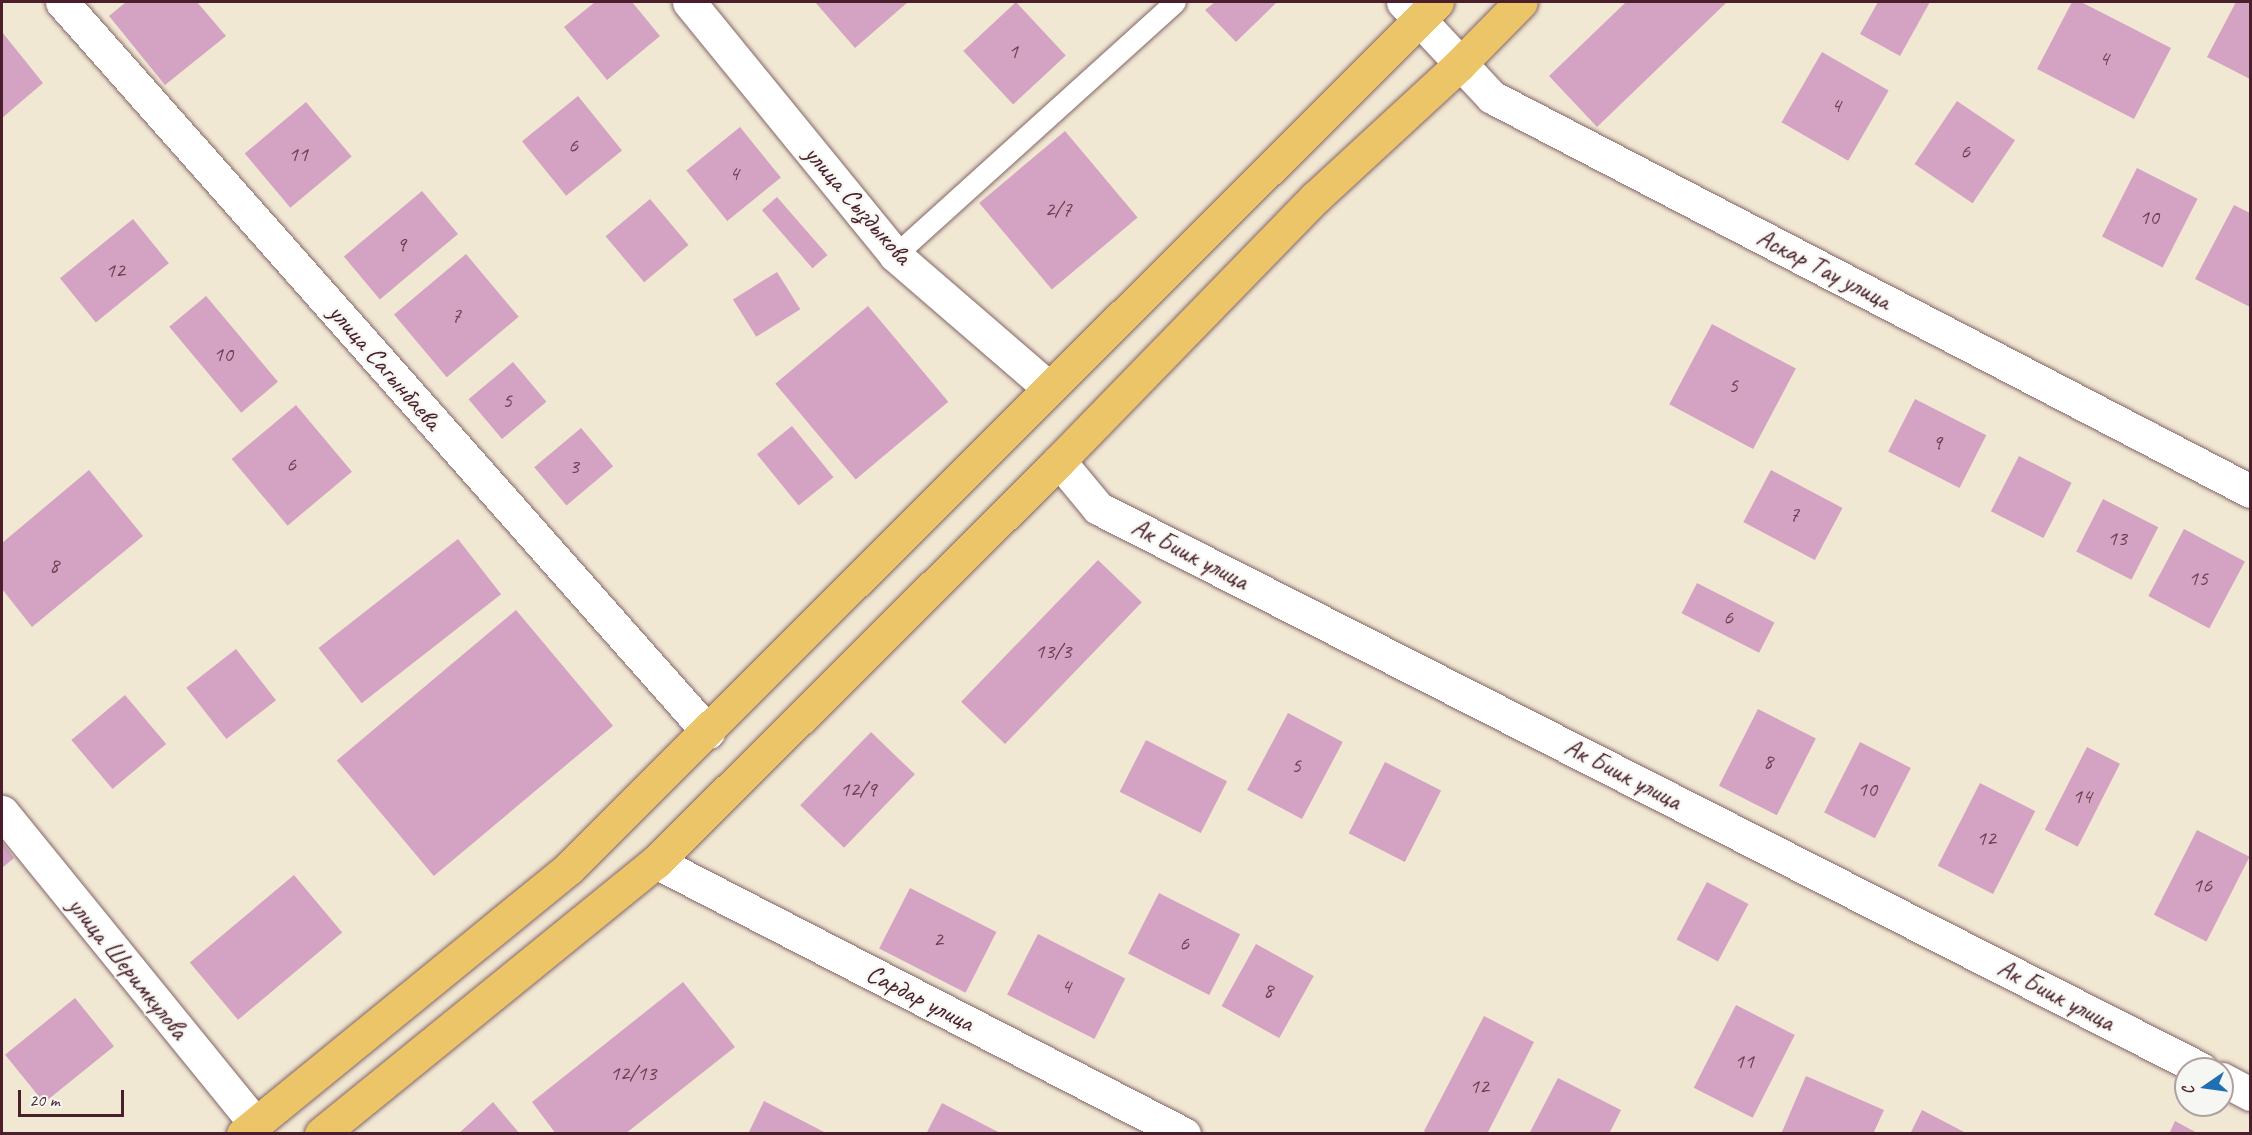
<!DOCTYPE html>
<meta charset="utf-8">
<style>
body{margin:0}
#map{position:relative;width:2252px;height:1135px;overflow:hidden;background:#f1e8d4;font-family:Caveat,sans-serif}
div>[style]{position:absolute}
.building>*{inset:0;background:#d4a3c3;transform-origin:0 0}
.roads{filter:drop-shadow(0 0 2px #846566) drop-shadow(0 0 2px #846566)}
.lane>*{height:21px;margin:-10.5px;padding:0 10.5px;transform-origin:10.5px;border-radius:10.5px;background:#fff}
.street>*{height:33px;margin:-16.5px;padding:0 16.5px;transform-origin:16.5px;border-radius:16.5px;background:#fff}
.highway>*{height:33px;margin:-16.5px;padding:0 16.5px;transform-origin:16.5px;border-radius:16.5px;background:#edc569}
span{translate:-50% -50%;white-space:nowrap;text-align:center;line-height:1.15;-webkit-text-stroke:4.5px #f6f6f2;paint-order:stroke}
.number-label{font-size:22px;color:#6c4051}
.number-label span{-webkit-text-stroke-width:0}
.street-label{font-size:26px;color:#4a1f2b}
.frame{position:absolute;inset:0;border:3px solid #4a1f2b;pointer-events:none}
.north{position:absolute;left:2174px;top:1057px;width:60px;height:60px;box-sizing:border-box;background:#f6f6f2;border:2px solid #b1a0a2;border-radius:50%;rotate:257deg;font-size:16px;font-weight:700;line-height:24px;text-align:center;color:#4a1f2b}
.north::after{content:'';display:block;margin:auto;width:21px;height:27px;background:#1f6fb2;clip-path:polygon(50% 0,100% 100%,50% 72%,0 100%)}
.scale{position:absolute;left:18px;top:1090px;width:106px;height:27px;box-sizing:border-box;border:3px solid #4a1f2b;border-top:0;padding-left:8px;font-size:18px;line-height:21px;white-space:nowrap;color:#4a1f2b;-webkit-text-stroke:4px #f6f6f2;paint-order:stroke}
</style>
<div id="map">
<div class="building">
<i style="clip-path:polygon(126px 2px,197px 2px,226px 36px,165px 85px,109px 16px)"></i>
<i style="clip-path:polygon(595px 2px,632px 2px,660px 36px,607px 80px,564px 27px)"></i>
<i style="clip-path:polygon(815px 2px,908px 2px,855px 48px)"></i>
<i style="left:1016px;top:2px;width:73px;height:72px;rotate:47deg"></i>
<i style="clip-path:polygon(1215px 2px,1277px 2px,1236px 42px,1205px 10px)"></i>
<i style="clip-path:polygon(1626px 2px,1727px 2px,1597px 127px,1549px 76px)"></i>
<i style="clip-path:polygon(1878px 2px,1930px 2px,1900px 56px,1860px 34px)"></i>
<i style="clip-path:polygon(2072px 2px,2081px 2px,2171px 48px,2134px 119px,2037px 69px)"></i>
<i style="clip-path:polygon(2236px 2px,2250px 2px,2250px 79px,2207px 57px)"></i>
<i style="clip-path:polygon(2px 32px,43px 83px,2px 118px)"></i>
<i style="left:1822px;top:52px;width:77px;height:81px;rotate:30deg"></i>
<i style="left:578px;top:96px;width:70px;height:72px;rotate:51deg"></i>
<i style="left:1957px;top:101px;width:70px;height:76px;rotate:34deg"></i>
<i style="left:306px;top:102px;width:71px;height:80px;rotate:50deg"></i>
<i style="left:740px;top:127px;width:65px;height:69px;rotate:51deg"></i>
<i style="left:1065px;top:131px;width:113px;height:112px;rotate:50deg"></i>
<i style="left:2137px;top:168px;width:68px;height:77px;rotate:27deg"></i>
<i style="left:422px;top:191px;width:56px;height:102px;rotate:50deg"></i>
<i style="left:777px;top:197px;width:77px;height:20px;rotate:49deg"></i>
<i style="left:650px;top:199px;width:60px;height:58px;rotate:50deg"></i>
<i style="clip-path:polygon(2234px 205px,2250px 213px,2250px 307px,2195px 279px)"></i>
<i style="left:133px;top:219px;width:57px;height:94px;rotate:51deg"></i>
<i style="left:466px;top:254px;width:82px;height:94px;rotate:50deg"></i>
<i style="left:777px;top:272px;width:44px;height:52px;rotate:58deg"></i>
<i style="left:206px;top:296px;width:112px;height:48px;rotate:50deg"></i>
<i style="left:868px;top:306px;width:125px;height:121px;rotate:50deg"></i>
<i style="left:1712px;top:324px;width:95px;height:91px;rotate:28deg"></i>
<i style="left:513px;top:362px;width:52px;height:58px;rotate:50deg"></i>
<i style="left:1915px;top:399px;width:80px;height:59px;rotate:27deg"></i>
<i style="left:296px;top:405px;width:87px;height:84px;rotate:50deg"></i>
<i style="left:792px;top:426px;width:66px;height:45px;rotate:51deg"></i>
<i style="left:581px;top:428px;width:50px;height:61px;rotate:50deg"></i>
<i style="left:2019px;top:456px;width:59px;height:62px;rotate:27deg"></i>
<i style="clip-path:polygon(89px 470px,143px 536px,32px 627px,2px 589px,2px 543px)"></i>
<i style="left:1771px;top:470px;width:81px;height:59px;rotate:28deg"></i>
<i style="left:2103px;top:499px;width:62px;height:59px;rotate:27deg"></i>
<i style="left:2184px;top:529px;width:69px;height:76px;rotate:28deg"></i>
<i style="left:458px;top:539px;width:70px;height:177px;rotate:52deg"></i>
<i style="left:1098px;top:560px;width:61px;height:197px;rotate:44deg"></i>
<i style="left:1697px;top:583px;width:87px;height:34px;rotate:27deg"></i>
<i style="left:516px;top:610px;width:151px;height:234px;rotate:50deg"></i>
<i style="left:236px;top:649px;width:65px;height:63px;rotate:52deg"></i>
<i style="left:125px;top:695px;width:64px;height:70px;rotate:50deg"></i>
<i style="left:1758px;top:709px;width:65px;height:86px;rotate:27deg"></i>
<i style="left:1288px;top:713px;width:62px;height:87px;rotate:28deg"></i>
<i style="left:871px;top:732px;width:61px;height:102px;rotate:44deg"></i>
<i style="left:1146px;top:740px;width:91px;height:58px;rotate:27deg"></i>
<i style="left:1860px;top:742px;width:57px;height:79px;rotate:27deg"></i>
<i style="left:2087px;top:747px;width:37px;height:93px;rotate:27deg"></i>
<i style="left:1385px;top:762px;width:63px;height:80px;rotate:27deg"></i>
<i style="left:1980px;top:783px;width:62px;height:93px;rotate:27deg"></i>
<i style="left:2197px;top:830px;width:59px;height:95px;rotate:27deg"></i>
<i style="clip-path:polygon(2px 842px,14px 858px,2px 868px)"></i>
<i style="left:294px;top:875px;width:75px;height:136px;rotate:50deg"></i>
<i style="left:1707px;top:882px;width:47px;height:65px;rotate:28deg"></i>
<i style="left:910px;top:888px;width:97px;height:68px;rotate:27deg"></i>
<i style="left:1159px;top:893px;width:91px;height:68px;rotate:27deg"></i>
<i style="left:1038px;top:934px;width:98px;height:68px;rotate:27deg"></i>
<i style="left:1256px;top:944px;width:66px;height:71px;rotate:29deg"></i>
<i style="clip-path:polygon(683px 982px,735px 1047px,625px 1134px,556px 1134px,532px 1102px)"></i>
<i style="left:75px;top:998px;width:62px;height:90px;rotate:51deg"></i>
<i style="left:1736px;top:1005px;width:66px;height:93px;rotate:27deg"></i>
<i style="clip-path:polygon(1484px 1016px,1534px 1042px,1487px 1134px,1428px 1134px,1424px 1131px)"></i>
<i style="clip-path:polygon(1806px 1076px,1884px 1110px,1873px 1134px,1781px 1134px)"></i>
<i style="clip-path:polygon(1558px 1078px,1621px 1110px,1609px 1134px,1529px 1134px)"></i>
<i style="clip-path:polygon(764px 1101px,828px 1134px,748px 1134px)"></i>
<i style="clip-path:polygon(493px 1102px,520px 1134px,458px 1134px)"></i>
<i style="clip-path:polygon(942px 1103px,1002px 1134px,926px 1134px)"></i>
<i style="clip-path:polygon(1922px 1110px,1968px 1134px,1910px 1134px)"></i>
<i style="clip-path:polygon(2175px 1121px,2199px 1134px,2169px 1134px)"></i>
</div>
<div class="roads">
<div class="lane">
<i style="left:895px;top:255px;width:377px;rotate:-42.1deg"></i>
</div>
<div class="street">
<i style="left:62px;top:2px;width:975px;rotate:48.49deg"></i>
<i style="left:689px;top:2px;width:326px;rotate:50.8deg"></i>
<i style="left:895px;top:255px;width:203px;rotate:40.8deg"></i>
<i style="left:1403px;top:2px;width:130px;rotate:46.9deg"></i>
<i style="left:1492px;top:97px;width:854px;rotate:27.46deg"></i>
<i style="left:1059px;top:461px;width:61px;rotate:50.3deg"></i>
<i style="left:1098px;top:508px;width:1237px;rotate:26.96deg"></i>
<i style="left:2px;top:812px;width:401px;rotate:50.9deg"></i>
<i style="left:656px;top:862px;width:594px;rotate:27.26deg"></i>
<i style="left:2222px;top:1079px;width:32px;rotate:28deg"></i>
</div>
<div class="highway">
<i style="left:243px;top:1134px;width:421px;rotate:-39.2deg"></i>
<i style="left:569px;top:868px;width:1226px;rotate:-44.93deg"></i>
<i style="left:321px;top:1134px;width:432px;rotate:-39.1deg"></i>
<i style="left:656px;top:862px;width:569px;rotate:-44.86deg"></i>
<i style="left:1059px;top:461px;width:368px;rotate:-45.8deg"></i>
<i style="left:1316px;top:197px;width:195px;rotate:-42.7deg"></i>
<i style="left:1459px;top:65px;width:88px;rotate:-45.5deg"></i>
</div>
</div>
<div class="number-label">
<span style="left:1013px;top:52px">1</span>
<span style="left:2104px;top:59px">4</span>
<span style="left:1836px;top:106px">4</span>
<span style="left:573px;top:146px">6</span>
<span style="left:1965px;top:152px">6</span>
<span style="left:298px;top:155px">11</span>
<span style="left:734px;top:174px">4</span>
<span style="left:1058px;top:210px">2/7</span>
<span style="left:2149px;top:218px">10</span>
<span style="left:401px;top:245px">9</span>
<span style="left:115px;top:271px">12</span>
<span style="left:456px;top:316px">7</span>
<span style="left:223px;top:355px">10</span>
<span style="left:1733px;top:386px">5</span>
<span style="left:507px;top:401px">5</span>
<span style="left:1937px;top:443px">9</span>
<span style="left:291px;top:465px">6</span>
<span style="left:574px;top:467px">3</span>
<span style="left:1794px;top:515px">7</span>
<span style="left:2117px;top:539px">13</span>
<span style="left:54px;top:566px">8</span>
<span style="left:2198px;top:579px">15</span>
<span style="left:1728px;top:618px">6</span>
<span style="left:1053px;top:652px">13/3</span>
<span style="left:1768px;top:762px">8</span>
<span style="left:1296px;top:766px">5</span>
<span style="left:858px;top:790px">12/9</span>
<span style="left:1867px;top:790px">10</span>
<span style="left:2082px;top:797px">14</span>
<span style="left:1986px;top:839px">12</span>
<span style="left:2202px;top:886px">16</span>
<span style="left:938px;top:940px">2</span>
<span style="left:1184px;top:944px">6</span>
<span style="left:1066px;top:987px">4</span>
<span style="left:1268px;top:991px">8</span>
<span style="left:1744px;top:1062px">11</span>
<span style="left:633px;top:1074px">12/13</span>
<span style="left:1479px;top:1087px">12</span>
</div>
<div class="street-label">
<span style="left:858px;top:205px;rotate:49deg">улица Сыздыкова</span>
<span style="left:1824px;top:269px;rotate:27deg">Аскар Тау улица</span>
<span style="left:385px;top:367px;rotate:49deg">улица Сагынбаева</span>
<span style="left:1190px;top:554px;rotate:27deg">Ак Биик улица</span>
<span style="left:1623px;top:774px;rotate:27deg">Ак Биик улица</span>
<span style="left:128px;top:968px;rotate:51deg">улица Шеримкулова</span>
<span style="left:2056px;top:995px;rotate:27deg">Ак Биик улица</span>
<span style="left:920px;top:998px;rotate:27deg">Сардар улица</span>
</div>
<div class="frame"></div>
<div class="north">С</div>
<div class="scale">20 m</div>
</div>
